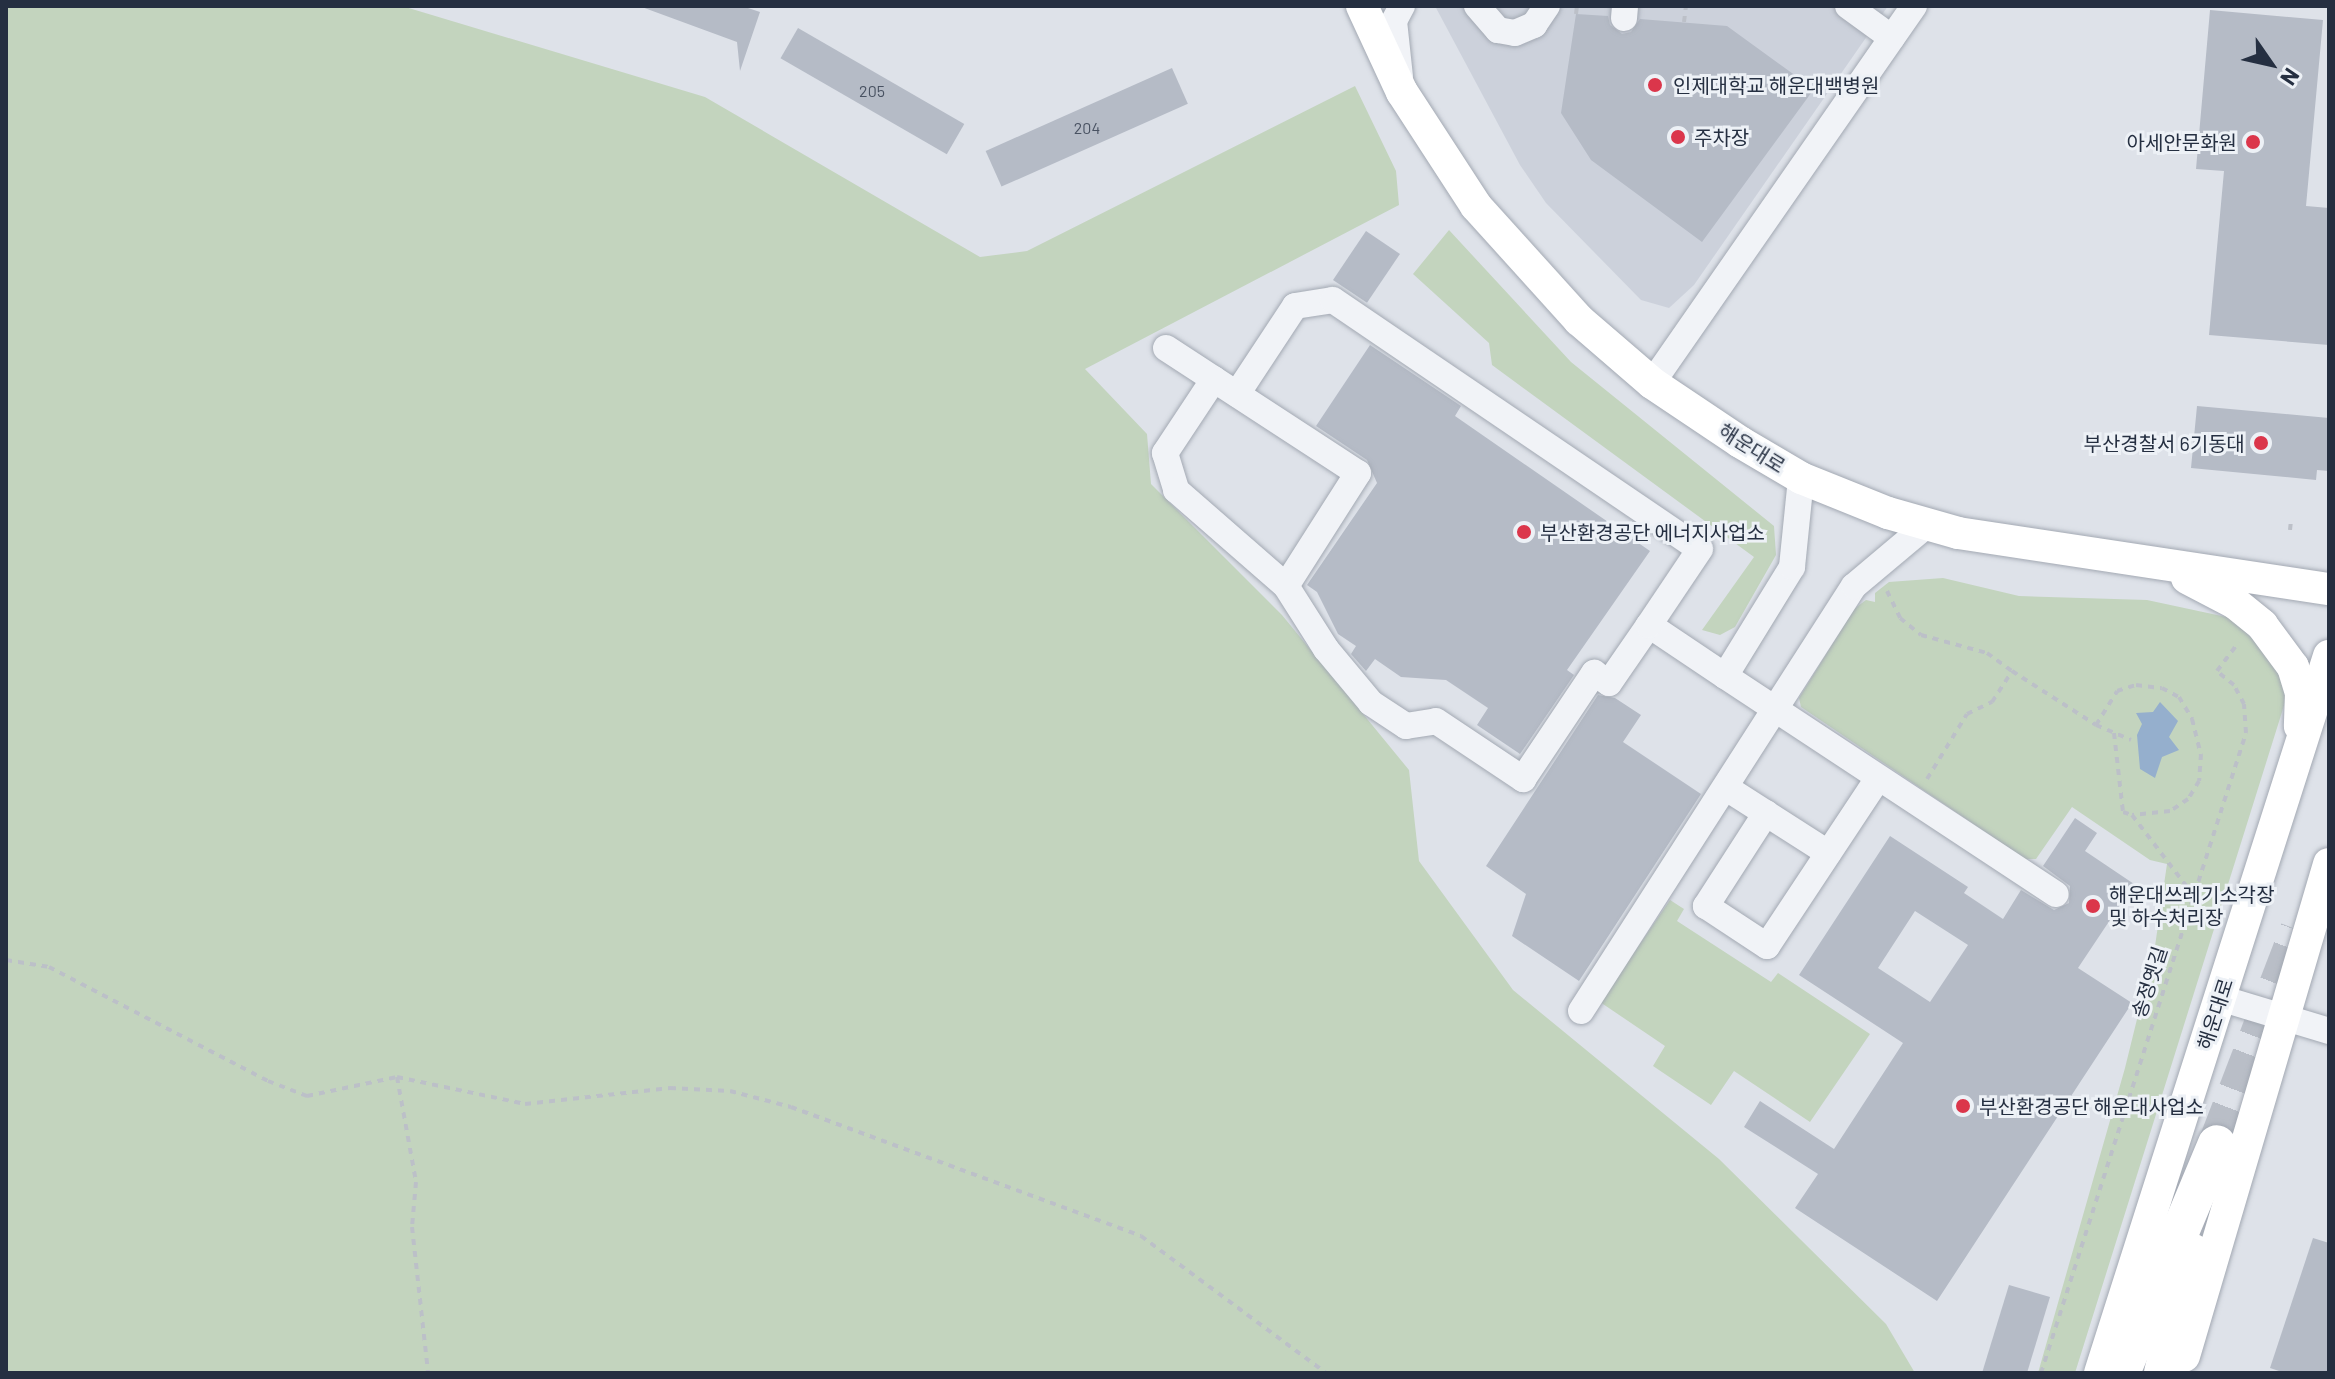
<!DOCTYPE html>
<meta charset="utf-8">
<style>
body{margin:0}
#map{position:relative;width:2335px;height:1379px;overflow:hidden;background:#dee2e9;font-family:Barlow,"Noto Sans KR",sans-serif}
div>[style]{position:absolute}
.built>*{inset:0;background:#ccd1db}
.green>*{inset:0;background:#c3d4be}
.water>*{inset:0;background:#95afcd}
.building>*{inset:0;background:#b5bbc6;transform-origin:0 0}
.highway-tunnel>*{height:38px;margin-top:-19px;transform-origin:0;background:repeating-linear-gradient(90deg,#b9bec7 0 38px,transparent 0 57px)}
.path>*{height:4px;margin-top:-2px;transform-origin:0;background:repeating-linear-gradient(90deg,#bcc0c8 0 6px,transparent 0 12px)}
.roads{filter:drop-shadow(0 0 2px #a3a9b3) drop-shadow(0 0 2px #a3a9b3)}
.minor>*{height:26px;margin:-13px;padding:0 13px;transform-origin:13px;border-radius:13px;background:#f1f3f7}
.major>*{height:32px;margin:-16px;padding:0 16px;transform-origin:16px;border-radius:16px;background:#fff}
.highway>*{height:38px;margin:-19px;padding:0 19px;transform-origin:19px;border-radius:19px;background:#fff}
.dots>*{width:22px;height:22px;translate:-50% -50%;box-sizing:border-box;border:4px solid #edf1f6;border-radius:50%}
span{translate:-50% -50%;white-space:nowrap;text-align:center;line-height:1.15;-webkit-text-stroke:6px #edf1f6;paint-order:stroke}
.number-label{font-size:16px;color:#495262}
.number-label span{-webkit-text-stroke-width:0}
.poi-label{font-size:20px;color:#252f41}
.left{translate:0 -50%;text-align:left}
.right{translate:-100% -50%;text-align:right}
.street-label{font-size:20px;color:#252f41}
.frame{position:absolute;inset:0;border:8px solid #252f41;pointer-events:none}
.north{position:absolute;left:2231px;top:24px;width:80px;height:80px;-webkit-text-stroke:6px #edf1f6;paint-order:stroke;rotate:124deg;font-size:22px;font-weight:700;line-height:32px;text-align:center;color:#252f41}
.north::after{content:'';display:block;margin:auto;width:28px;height:36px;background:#252f41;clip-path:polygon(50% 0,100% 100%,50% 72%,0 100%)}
</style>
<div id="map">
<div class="built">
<i style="clip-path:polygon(1435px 6px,1888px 6px,1694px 285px,1669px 308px,1641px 300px,1546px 203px,1520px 165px)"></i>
</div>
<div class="green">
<i style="clip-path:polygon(6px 6px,402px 6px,705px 97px,980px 257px,1027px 251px,1355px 86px,1396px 171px,1399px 205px,1085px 369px,1147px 434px,1151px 484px,1282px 615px,1409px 770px,1419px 861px,1513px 990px,1719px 1159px,1886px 1324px,1915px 1373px,6px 1373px)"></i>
<i style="clip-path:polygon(1449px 230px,1571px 362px,1774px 526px,1776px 555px,1735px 627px,1720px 635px,1702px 630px,1754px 557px,1492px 365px,1489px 343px,1413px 274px)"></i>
<i style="clip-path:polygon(1943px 578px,2019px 596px,2147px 600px,2231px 618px,2274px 659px,2287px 696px,2075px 1373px,2038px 1373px,2125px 1068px,2155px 946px,2167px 864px,2150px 860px,2072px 807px,2036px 859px,2025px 859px,1801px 707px,1799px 698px,1854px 609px,1866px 600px,1875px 602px,1875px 593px,1889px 582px)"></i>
<i style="clip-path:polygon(1670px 900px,1684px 909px,1677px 921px,1771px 982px,1778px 973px,1870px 1034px,1810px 1122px,1734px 1071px,1711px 1105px,1653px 1066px,1665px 1046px,1600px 1002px)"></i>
</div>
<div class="water">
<i style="clip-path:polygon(2160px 702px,2178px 721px,2169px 737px,2179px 750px,2162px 757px,2155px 778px,2140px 769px,2137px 735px,2142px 724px,2136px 713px,2153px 712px)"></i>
</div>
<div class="building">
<i style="clip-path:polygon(639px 6px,742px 6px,760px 12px,740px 71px,737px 42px)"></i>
<i style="clip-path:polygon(2210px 10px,2323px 20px,2306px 206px,2329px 208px,2329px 345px,2209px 335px,2224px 171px,2196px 169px)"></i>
<i style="clip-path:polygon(1576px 14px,1608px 16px,1610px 25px,1622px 34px,1631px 32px,1640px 19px,1727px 26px,1814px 89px,1702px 242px,1591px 160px,1561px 113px)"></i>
<i style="left:798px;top:28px;width:192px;height:35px;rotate:30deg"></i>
<i style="left:1172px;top:68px;width:39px;height:204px;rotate:66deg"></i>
<i style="left:1366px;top:231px;width:41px;height:59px;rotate:34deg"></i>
<i style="clip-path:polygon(1370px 345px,1461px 406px,1455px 416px,1650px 551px,1567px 670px,1574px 675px,1520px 754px,1477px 725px,1488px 708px,1446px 680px,1401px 677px,1375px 659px,1366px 671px,1351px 654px,1356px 646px,1338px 634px,1317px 592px,1307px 585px,1377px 483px,1367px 460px,1316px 426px)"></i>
<i style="clip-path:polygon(2197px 406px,2329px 418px,2329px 471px,2317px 470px,2316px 480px,2191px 468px)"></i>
<i style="clip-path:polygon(1598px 695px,1615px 698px,1641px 715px,1623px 742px,1701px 794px,1579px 981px,1512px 936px,1526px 894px,1486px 866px)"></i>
<i style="clip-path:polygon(evenodd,2075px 818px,2097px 833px,2085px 851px,2134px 884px,2078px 968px,2132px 1003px,1937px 1301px,1795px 1208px,1818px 1174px,1744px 1127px,1760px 1101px,1834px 1149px,1903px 1043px,1799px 975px,1890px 836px,1968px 887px,1964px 893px,2003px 919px,2021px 890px,2054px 910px,2069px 903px,2070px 886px,2043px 866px,2075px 818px,1915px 911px,1968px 945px,1930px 1002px,1878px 968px,1915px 911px)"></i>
<i style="clip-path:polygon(2313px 1238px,2329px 1243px,2329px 1373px,2285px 1373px,2270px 1368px)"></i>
<i style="clip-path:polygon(2009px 1285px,2050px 1297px,2027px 1373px,1982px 1373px)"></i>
</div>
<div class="highway-tunnel">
<i style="left:2217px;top:1144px;width:229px;rotate:-69deg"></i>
</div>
<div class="path">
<i style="left:1576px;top:14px;width:8px;rotate:-83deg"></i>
<i style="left:1684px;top:22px;width:16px;rotate:-83deg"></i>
<i style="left:2290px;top:530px;width:10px;rotate:-84deg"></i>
<i style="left:1887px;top:591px;width:30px;rotate:64deg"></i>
<i style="left:1900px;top:618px;width:27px;rotate:39deg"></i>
<i style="left:1921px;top:635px;width:68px;rotate:15.3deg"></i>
<i style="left:1987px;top:653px;width:31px;rotate:36deg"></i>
<i style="left:2096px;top:725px;width:40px;rotate:-58deg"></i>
<i style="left:2117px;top:691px;width:20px;rotate:-18deg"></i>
<i style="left:2136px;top:685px;width:26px;rotate:7deg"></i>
<i style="left:2162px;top:688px;width:19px;rotate:28deg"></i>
<i style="left:2179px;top:697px;width:26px;rotate:59deg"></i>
<i style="left:2192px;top:719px;width:36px;rotate:76deg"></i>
<i style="left:2201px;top:754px;width:27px;rotate:94deg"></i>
<i style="left:2199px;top:781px;width:21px;rotate:121deg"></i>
<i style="left:2188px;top:799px;width:22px;rotate:146deg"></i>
<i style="left:2170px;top:811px;width:38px;rotate:174deg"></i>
<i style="left:2114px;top:733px;width:80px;rotate:83.5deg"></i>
<i style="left:2123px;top:812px;width:9px;rotate:18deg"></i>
<i style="left:2132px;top:815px;width:91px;rotate:52.6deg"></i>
<i style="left:2187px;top:887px;width:14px;rotate:78deg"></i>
<i style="left:1927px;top:779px;width:76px;rotate:-58.4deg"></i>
<i style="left:1967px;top:714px;width:28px;rotate:-26deg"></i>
<i style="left:1992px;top:702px;width:37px;rotate:-57deg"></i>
<i style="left:2012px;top:671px;width:100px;rotate:32.7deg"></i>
<i style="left:2096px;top:725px;width:38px;rotate:23deg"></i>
<i style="left:6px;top:960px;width:44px;rotate:9.2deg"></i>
<i style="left:49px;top:967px;width:247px;rotate:27.5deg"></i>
<i style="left:268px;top:1081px;width:42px;rotate:21deg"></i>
<i style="left:307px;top:1096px;width:92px;rotate:-11.9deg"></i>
<i style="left:397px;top:1077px;width:131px;rotate:11.9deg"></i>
<i style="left:525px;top:1104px;width:146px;rotate:-6.3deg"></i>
<i style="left:670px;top:1088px;width:60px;rotate:2.9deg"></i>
<i style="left:730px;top:1091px;width:63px;rotate:14.7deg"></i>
<i style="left:791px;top:1107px;width:373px;rotate:20.2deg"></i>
<i style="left:1141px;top:1236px;width:230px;rotate:36.5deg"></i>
<i style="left:397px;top:1077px;width:107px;rotate:79.7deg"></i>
<i style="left:416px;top:1182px;width:45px;rotate:95.1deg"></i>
<i style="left:412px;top:1227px;width:147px;rotate:83.7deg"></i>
<i style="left:2041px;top:1373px;width:672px;rotate:-72.24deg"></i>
<i style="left:2246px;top:733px;width:29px;rotate:-94deg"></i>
<i style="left:2244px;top:704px;width:21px;rotate:-118deg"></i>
<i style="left:2234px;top:685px;width:22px;rotate:-141deg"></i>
<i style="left:2217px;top:671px;width:36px;rotate:-53deg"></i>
</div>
<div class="roads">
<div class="minor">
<i style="left:1477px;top:6px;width:32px;rotate:49deg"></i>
<i style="left:1498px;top:30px;width:17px;rotate:10deg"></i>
<i style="left:1515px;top:33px;width:21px;rotate:-23deg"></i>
<i style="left:1534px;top:25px;width:23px;rotate:-56deg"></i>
<i style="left:1848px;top:6px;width:54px;rotate:36deg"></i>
<i style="left:1624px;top:18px;width:12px;rotate:-85deg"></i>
<i style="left:1400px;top:77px;width:56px;rotate:-96.1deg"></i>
<i style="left:1394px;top:21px;width:17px;rotate:-62deg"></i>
<i style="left:1166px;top:348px;width:229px;rotate:33.1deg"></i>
<i style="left:1358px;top:473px;width:134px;rotate:122.5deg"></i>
<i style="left:1286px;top:586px;width:75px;rotate:57.6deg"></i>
<i style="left:1326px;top:649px;width:70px;rotate:50.2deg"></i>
<i style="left:1371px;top:703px;width:42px;rotate:33.3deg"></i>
<i style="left:1406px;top:726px;width:30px;rotate:-9deg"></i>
<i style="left:1436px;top:721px;width:105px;rotate:33.7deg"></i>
<i style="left:1523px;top:779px;width:128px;rotate:-56.2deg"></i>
<i style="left:1594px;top:673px;width:18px;rotate:34deg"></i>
<i style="left:1609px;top:683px;width:70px;rotate:-55.4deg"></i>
<i style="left:1649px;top:625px;width:92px;rotate:33.9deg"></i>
<i style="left:1725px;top:676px;width:128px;rotate:-58.4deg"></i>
<i style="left:1792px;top:567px;width:89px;rotate:-84.2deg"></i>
<i style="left:1214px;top:379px;width:89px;rotate:123.5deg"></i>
<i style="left:1165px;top:453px;width:39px;rotate:73deg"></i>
<i style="left:1176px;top:490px;width:146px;rotate:41.1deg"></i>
<i style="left:1652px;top:383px;width:459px;rotate:-55.2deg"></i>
<i style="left:1237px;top:394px;width:105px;rotate:-56.6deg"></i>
<i style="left:1295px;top:306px;width:38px;rotate:-9deg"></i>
<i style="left:1333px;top:300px;width:443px;rotate:34.2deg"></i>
<i style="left:1700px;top:549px;width:92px;rotate:123.9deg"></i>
<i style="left:1725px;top:676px;width:396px;rotate:33.4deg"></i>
<i style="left:1728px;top:789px;width:119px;rotate:32.6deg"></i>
<i style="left:1766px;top:813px;width:111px;rotate:122.8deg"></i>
<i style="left:1706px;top:906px;width:73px;rotate:33.3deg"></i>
<i style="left:1767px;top:946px;width:201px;rotate:-56.5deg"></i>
<i style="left:2220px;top:998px;width:114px;rotate:16.8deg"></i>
<i style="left:1581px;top:1011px;width:505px;rotate:-57.29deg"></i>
<i style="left:1854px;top:586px;width:97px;rotate:-40deg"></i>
</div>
<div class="major">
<i style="left:1362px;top:6px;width:95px;rotate:65.1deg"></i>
<i style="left:1402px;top:92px;width:136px;rotate:57deg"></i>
<i style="left:1476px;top:206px;width:154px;rotate:47.9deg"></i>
<i style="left:1579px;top:320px;width:96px;rotate:40.8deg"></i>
<i style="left:1652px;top:383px;width:106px;rotate:33.8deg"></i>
<i style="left:1740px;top:442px;width:71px;rotate:30.5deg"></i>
<i style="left:1801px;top:478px;width:94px;rotate:21.9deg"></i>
<i style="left:1888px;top:513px;width:73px;rotate:15.9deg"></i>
<i style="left:1958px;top:533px;width:375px;rotate:8.6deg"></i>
<i style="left:2187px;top:578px;width:54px;rotate:27.5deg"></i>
<i style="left:2235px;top:603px;width:35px;rotate:39deg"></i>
<i style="left:2262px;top:625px;width:52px;rotate:53.6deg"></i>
<i style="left:2293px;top:667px;width:27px;rotate:73deg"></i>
<i style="left:2301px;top:693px;width:33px;rotate:92deg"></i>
<i style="left:2184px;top:1356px;width:513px;rotate:-73.58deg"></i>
<i style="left:2100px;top:1373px;width:753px;rotate:-72.29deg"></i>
</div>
<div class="highway">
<i style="left:2121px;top:1373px;width:248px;rotate:-67.3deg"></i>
<i style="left:2163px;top:1373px;width:124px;rotate:-76.5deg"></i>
</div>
</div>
<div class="dots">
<i style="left:1655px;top:85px;background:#db364b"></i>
<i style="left:1678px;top:137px;background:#db364b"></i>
<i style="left:2253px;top:142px;background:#db364b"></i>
<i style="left:2261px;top:443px;background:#db364b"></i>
<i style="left:1524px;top:532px;background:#db364b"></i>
<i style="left:2093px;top:906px;background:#db364b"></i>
<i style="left:1963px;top:1106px;background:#db364b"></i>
</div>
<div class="number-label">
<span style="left:872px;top:91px">205</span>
<span style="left:1087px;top:128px">204</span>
</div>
<div class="poi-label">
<span class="left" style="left:1673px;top:85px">인제대학교 해운대백병원</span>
<span class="left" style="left:1694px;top:137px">주차장</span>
<span class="right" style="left:2237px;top:142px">아세안문화원</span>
<span class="right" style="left:2245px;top:443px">부산경찰서 6기동대</span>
<span class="left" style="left:1540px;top:532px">부산환경공단 에너지사업소</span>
<span class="left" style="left:2109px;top:906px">해운대쓰레기소각장<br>및 하수처리장</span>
<span class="left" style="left:1979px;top:1106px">부산환경공단 해운대사업소</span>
</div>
<div class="street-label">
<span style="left:1752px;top:448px;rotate:32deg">해운대로</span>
<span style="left:2149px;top:982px;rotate:-72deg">송정옛길</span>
<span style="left:2215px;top:1014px;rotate:-72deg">해운대로</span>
</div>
<div class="frame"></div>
<div class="north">N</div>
</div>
